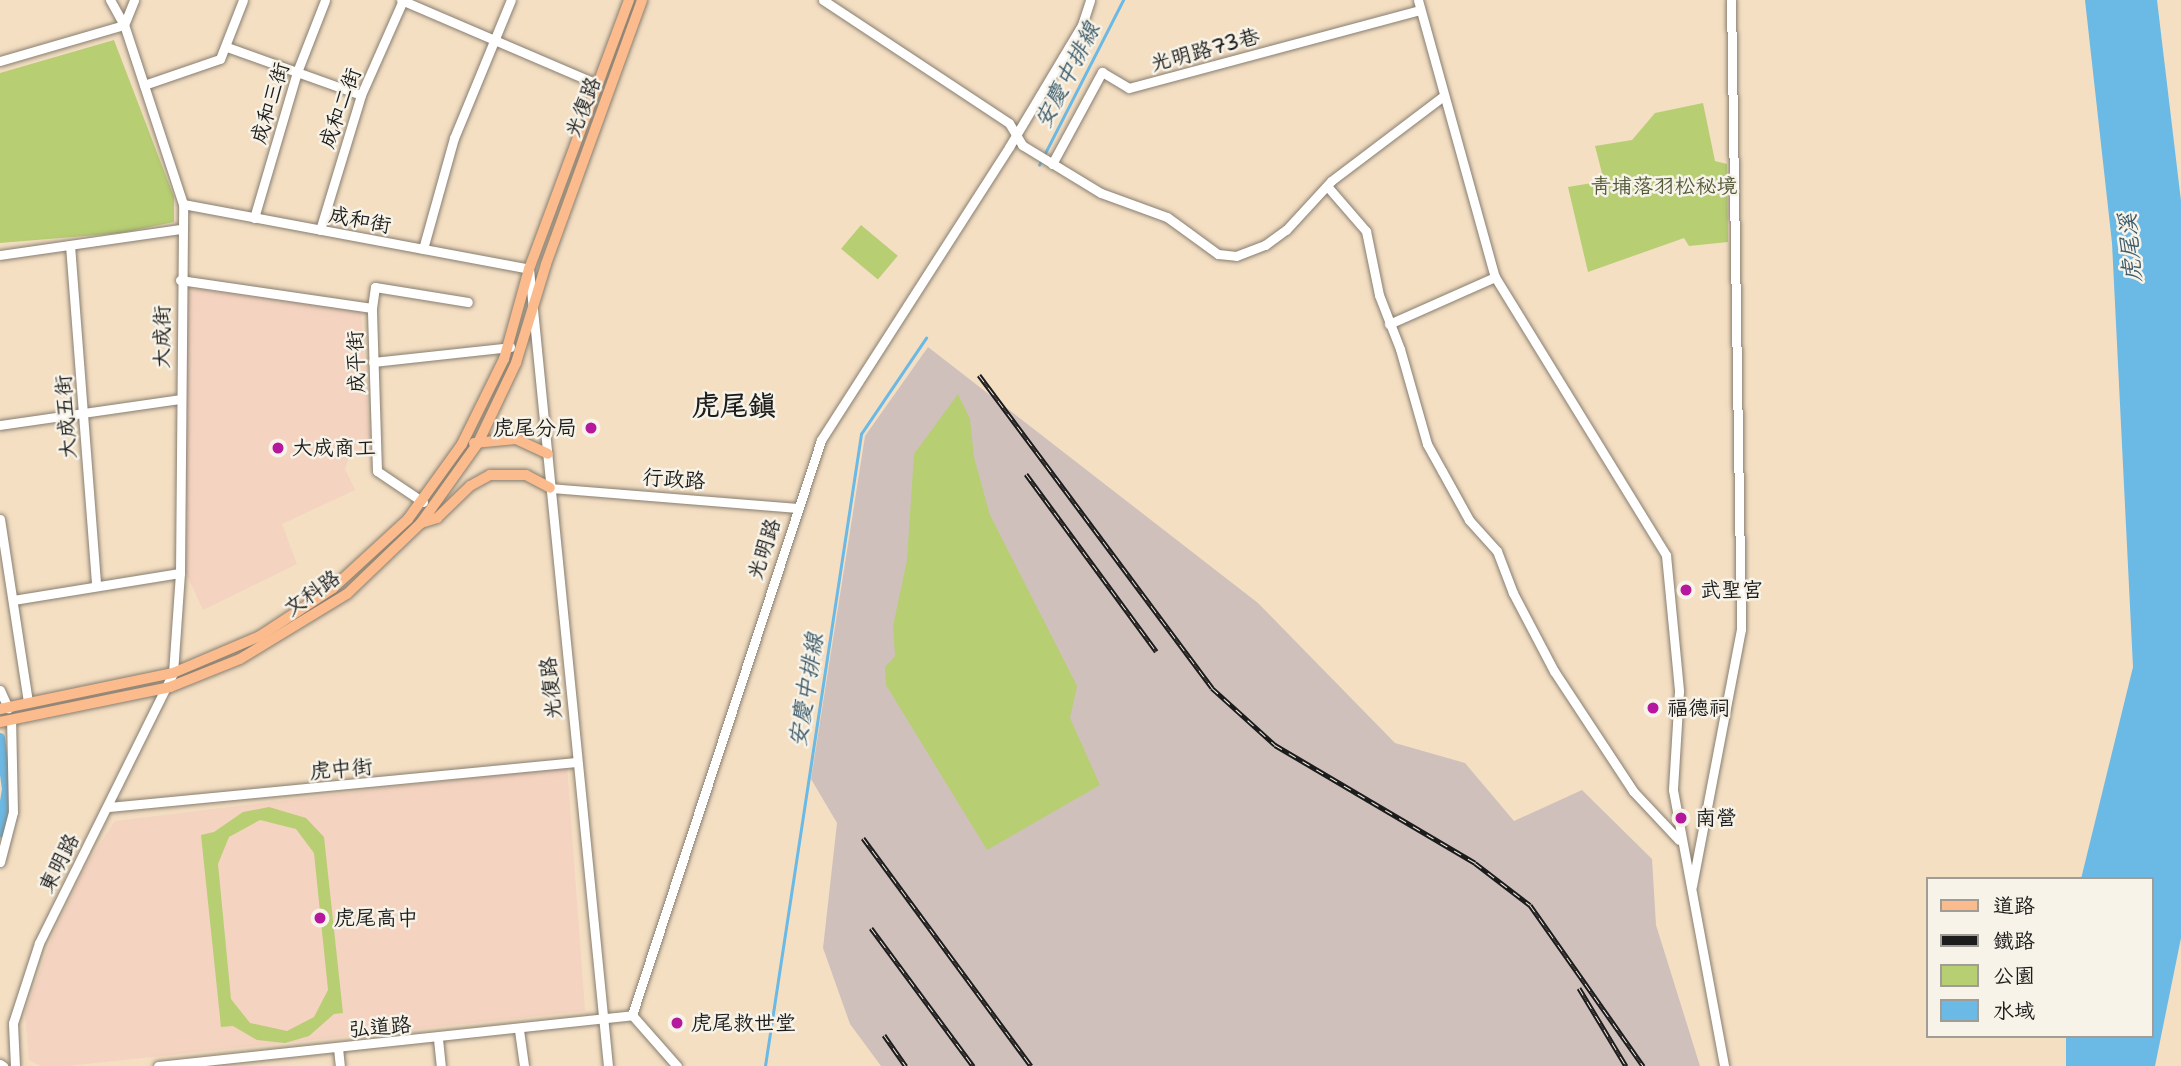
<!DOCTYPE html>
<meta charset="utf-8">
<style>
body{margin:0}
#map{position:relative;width:2181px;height:1066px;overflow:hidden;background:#f4dfc3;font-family:"Shantell Sans","LXGW WenKai TC",sans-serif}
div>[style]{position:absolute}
.built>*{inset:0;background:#f4d3c0}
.industrial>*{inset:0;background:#d0c0bc}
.green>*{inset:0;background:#b7ce73;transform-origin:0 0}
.water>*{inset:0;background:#6bb9e5}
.stream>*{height:2.5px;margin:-1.25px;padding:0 1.25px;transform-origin:1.25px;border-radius:1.25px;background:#6bb9e5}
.canal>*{height:10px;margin:-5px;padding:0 5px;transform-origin:5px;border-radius:5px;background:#6bb9e5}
.roads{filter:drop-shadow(0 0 2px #887e70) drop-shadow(0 0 2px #887e70)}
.minor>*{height:9px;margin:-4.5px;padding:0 4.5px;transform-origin:4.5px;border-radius:4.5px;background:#fff}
.major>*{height:10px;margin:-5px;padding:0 5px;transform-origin:5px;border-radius:5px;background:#fbbb8c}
.rail>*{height:5px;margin-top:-2.5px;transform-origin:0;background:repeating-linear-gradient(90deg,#f7f3e8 0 8px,#1c1c1c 0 16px);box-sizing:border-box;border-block:2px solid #1c1c1c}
.dots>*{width:19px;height:19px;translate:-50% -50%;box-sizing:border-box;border:4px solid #f7f3e8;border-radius:50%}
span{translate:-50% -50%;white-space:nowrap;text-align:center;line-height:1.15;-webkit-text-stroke:5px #f7f3e8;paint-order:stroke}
.street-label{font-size:21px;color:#1c1c1c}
.park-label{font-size:21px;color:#525a3a}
.poi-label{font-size:21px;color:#1c1c1c}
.right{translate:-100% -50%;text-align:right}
.left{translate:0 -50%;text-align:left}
.water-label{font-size:23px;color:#3c5b6c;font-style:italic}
.district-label{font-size:28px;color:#1c1c1c;font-weight:700}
.legend{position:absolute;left:1926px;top:877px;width:228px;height:161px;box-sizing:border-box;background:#f7f3e8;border:2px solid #9f9d96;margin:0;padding:9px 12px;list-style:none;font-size:21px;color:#1c1c1c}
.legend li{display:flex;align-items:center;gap:14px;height:35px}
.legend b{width:35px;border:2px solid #9f9d96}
</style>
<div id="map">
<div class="built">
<i style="clip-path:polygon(187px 288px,361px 311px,371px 457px,349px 457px,345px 469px,355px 490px,282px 524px,297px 564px,203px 610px,185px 571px)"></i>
<i style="clip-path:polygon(567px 766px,585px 1011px,67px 1066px,41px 1066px,29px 1060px,25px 1013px,54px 932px,87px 864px,115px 821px)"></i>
</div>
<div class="industrial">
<i style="clip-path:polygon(928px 347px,1258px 603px,1395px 743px,1465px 763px,1514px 821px,1582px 790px,1652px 859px,1656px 925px,1700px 1066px,881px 1066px,850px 1024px,823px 948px,837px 823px,811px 779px,865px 436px)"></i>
</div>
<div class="green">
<i style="clip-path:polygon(114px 40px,174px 197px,174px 222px,121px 233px,0 243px,0 73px)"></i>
<i style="clip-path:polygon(1703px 103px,1715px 161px,1727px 164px,1728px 242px,1689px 246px,1684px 238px,1588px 272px,1568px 187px,1604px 181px,1595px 146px,1632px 140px,1655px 113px)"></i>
<i style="left:861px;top:225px;width:48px;height:31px;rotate:40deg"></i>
<i style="clip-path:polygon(958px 394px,970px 419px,974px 457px,990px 515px,1077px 686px,1070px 718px,1100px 785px,987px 850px,886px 685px,885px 667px,895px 656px,893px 626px,907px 560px,914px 454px)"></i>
<i style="clip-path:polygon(evenodd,269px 807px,306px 818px,324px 837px,343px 1013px,334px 1014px,309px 1036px,285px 1043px,257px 1040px,233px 1026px,221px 1027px,201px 835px,214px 832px,243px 812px,269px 807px,260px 820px,296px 829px,314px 853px,328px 990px,314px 1017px,287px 1031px,250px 1023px,231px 999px,218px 864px,229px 837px,260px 820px)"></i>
</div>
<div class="water">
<i style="clip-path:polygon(2085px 0,2157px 0,2181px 201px,2181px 938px,2155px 1066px,2066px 1066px,2066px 1036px,2151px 1036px,2151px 879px,2081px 879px,2133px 667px,2112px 243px)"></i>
</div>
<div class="stream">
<i style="left:1039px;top:165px;width:185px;rotate:-63deg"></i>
<i style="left:765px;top:1066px;width:639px;rotate:-81.36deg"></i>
<i style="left:861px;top:434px;width:116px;rotate:-55.9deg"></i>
</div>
<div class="canal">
<i style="left:0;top:738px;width:51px;rotate:82.2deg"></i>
<i style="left:7px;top:789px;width:44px;rotate:99.2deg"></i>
</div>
<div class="roads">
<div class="minor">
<i style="left:401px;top:0;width:213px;rotate:23.2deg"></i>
<i style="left:823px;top:0;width:223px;rotate:33.5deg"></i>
<i style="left:1009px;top:123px;width:26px;rotate:59deg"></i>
<i style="left:1022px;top:145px;width:92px;rotate:31.3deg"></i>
<i style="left:1101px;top:193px;width:70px;rotate:20deg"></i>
<i style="left:1167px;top:217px;width:63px;rotate:36deg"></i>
<i style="left:1218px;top:254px;width:18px;rotate:6deg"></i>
<i style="left:1236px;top:256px;width:31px;rotate:-21deg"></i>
<i style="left:1265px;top:245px;width:26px;rotate:-36deg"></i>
<i style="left:1286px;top:230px;width:67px;rotate:-47.4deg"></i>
<i style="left:1331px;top:181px;width:139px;rotate:-37.1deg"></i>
<i style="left:1418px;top:0;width:288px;rotate:74.5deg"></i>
<i style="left:1495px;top:277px;width:326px;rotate:58.4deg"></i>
<i style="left:1666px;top:555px;width:137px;rotate:84.5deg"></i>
<i style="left:1679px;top:691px;width:99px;rotate:93.5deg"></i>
<i style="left:1673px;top:790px;width:281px;rotate:79.5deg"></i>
<i style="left:227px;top:47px;width:142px;rotate:19.7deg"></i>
<i style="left:0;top:61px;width:129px;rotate:-16.2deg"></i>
<i style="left:124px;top:25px;width:27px;rotate:-68deg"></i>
<i style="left:144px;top:85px;width:80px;rotate:-18.9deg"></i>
<i style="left:220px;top:59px;width:63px;rotate:-68.7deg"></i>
<i style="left:1052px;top:164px;width:105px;rotate:-61.5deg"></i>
<i style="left:1102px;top:72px;width:31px;rotate:31deg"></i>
<i style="left:1129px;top:88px;width:301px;rotate:-15deg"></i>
<i style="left:1327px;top:186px;width:60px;rotate:49.1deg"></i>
<i style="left:1366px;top:231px;width:65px;rotate:78.5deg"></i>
<i style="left:1379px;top:295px;width:58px;rotate:68.7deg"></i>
<i style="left:1400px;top:349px;width:99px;rotate:74.1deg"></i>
<i style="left:1427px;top:444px;width:31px;rotate:61deg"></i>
<i style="left:1442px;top:471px;width:56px;rotate:61.1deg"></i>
<i style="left:1469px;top:520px;width:42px;rotate:47.9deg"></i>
<i style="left:1497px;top:551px;width:45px;rotate:69.1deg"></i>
<i style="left:1513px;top:593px;width:88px;rotate:62.3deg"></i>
<i style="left:1554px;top:671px;width:144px;rotate:56.6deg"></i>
<i style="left:1633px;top:791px;width:67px;rotate:46.8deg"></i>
<i style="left:183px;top:204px;width:352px;rotate:10.6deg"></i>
<i style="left:529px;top:269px;width:801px;rotate:84.34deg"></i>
<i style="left:254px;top:218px;width:152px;rotate:-73.6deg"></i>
<i style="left:297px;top:72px;width:77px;rotate:-68.7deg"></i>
<i style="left:320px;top:230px;width:141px;rotate:-73.1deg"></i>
<i style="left:361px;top:95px;width:104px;rotate:-66.1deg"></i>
<i style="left:70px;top:245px;width:342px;rotate:85.6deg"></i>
<i style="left:423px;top:249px;width:115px;rotate:-74.4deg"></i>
<i style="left:454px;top:138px;width:149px;rotate:-67.6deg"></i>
<i style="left:0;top:255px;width:183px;rotate:-8.2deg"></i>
<i style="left:180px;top:280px;width:194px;rotate:8.3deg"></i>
<i style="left:1389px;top:324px;width:116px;rotate:-23.9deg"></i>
<i style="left:373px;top:362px;width:138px;rotate:-6.2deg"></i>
<i style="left:0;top:425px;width:182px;rotate:-8.2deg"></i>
<i style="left:550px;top:488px;width:247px;rotate:4.6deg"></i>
<i style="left:423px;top:502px;width:55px;rotate:-146deg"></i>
<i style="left:377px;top:471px;width:163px;rotate:-91.8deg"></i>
<i style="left:372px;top:308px;width:21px;rotate:-82deg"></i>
<i style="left:375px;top:287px;width:94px;rotate:9.2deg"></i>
<i style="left:0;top:519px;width:186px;rotate:81.3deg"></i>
<i style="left:13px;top:600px;width:169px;rotate:-9.2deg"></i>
<i style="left:0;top:690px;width:20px;rotate:66deg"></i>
<i style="left:108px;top:807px;width:471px;rotate:-5.5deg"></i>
<i style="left:0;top:862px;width:52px;rotate:-75.4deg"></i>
<i style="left:13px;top:812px;width:92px;rotate:-91.2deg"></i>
<i style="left:1692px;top:886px;width:262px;rotate:-79.2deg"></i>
<i style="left:1741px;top:629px;width:629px;rotate:-90.91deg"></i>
<i style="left:632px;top:1015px;width:605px;rotate:-71.8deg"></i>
<i style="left:821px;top:440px;width:348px;rotate:-57.3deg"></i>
<i style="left:1009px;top:147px;width:142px;rotate:-59.1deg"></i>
<i style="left:1082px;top:25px;width:26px;rotate:-72deg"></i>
<i style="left:519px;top:1030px;width:36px;rotate:82deg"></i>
<i style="left:438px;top:1039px;width:27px;rotate:84deg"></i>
<i style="left:338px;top:1048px;width:18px;rotate:84deg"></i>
<i style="left:0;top:1064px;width:4px;rotate:34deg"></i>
<i style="left:15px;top:1066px;width:43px;rotate:-92.7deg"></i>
<i style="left:13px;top:1023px;width:84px;rotate:-72deg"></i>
<i style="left:39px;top:943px;width:301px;rotate:-63.6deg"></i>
<i style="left:173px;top:673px;width:100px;rotate:-86deg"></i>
<i style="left:180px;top:573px;width:369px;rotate:-89.5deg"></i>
<i style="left:183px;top:204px;width:188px;rotate:-108.2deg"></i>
<i style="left:124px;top:25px;width:29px;rotate:-119deg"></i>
<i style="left:158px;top:1066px;width:477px;rotate:-6.1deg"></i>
<i style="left:632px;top:1015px;width:68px;rotate:48.6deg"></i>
</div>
<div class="major">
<i style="left:474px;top:443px;width:42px;rotate:-5.4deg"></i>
<i style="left:516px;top:439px;width:35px;rotate:25deg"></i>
<i style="left:421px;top:523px;width:17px;rotate:-17deg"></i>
<i style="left:437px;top:518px;width:46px;rotate:-44.1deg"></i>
<i style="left:470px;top:486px;width:23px;rotate:-29deg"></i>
<i style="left:490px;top:475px;width:36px"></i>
<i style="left:526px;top:475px;width:27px;rotate:28deg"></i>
<i style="left:0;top:709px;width:177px;rotate:-11.8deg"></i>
<i style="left:173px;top:673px;width:95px;rotate:-23deg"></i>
<i style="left:260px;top:636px;width:87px;rotate:-33.3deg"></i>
<i style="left:333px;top:588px;width:102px;rotate:-42.6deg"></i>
<i style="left:408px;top:519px;width:92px;rotate:-54.2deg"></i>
<i style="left:462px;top:444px;width:95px;rotate:-63.7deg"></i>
<i style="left:504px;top:359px;width:93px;rotate:-74.5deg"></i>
<i style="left:529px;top:269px;width:287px;rotate:-69.6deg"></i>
<i style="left:0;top:722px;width:174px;rotate:-11.6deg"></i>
<i style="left:170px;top:687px;width:75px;rotate:-21.8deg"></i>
<i style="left:240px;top:659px;width:125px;rotate:-31.3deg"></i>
<i style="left:347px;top:594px;width:103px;rotate:-43.8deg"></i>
<i style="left:421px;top:523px;width:98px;rotate:-54.5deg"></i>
<i style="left:478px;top:443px;width:89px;rotate:-64.6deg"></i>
<i style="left:516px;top:363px;width:103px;rotate:-73.1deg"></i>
<i style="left:546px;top:264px;width:281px;rotate:-70deg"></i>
</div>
</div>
<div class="rail">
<i style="left:979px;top:375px;width:390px;rotate:53.3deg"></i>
<i style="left:1212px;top:688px;width:85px;rotate:42.1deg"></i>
<i style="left:1275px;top:745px;width:232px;rotate:30.5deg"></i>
<i style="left:1475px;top:863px;width:69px;rotate:37.4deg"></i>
<i style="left:1530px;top:905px;width:197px;rotate:54.9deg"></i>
<i style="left:1026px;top:474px;width:220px;rotate:53.7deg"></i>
<i style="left:863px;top:838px;width:283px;rotate:53.6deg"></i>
<i style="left:871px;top:928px;width:172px;rotate:53.5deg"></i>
<i style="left:1579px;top:988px;width:91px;rotate:58.9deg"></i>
<i style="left:884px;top:1035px;width:38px;rotate:55deg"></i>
</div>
<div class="dots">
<i style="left:591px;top:428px;background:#b5179e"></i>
<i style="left:278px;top:448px;background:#b5179e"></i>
<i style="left:1686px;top:590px;background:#b5179e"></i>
<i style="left:1653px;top:708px;background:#b5179e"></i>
<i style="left:1681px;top:818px;background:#b5179e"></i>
<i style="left:320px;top:918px;background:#b5179e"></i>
<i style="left:677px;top:1023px;background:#b5179e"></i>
</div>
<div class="street-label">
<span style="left:1205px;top:50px;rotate:-15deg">光明路73巷</span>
<span style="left:270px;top:103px;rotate:-73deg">成和三街</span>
<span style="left:583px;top:107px;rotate:-69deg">光復路</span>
<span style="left:340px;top:108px;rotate:-70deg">成和二街</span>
<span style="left:360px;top:220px;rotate:11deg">成和街</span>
<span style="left:162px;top:337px;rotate:-90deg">大成街</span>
<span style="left:356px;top:362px;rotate:-92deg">成平街</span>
<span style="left:66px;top:417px;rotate:-94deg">大成五街</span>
<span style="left:674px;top:479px;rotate:4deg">行政路</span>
<span style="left:764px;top:549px;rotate:-72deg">光明路</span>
<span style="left:312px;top:593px;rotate:-35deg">文科路</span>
<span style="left:551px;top:688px;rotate:-96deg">光復路</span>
<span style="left:341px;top:769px;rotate:-5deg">虎中街</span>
<span style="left:59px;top:863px;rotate:-63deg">東明路</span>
<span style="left:380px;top:1027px;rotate:-5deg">弘道路</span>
</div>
<div class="park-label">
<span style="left:1664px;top:186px">青埔落羽松秘境</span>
</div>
<div class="poi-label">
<span class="right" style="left:577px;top:428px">虎尾分局</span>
<span class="left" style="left:292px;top:448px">大成商工</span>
<span class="left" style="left:1700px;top:590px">武聖宮</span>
<span class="left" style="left:1667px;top:708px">福德祠</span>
<span class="left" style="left:1695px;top:818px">南營</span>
<span class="left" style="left:334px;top:918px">虎尾高中</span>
<span class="left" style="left:691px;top:1023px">虎尾救世堂</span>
</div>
<div class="water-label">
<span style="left:1067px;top:75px;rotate:-63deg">安慶中排線</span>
<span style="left:2130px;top:248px;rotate:-95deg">虎尾溪</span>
<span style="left:806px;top:690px;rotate:-81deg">安慶中排線</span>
</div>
<div class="district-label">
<span style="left:734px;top:405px">虎尾鎮</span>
</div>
<ul class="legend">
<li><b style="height:9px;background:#fbbb8c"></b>道路</li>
<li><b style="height:9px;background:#1c1c1c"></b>鐵路</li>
<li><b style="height:19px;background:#b7ce73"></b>公園</li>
<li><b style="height:19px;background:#6bb9e5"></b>水域</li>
</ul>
</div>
